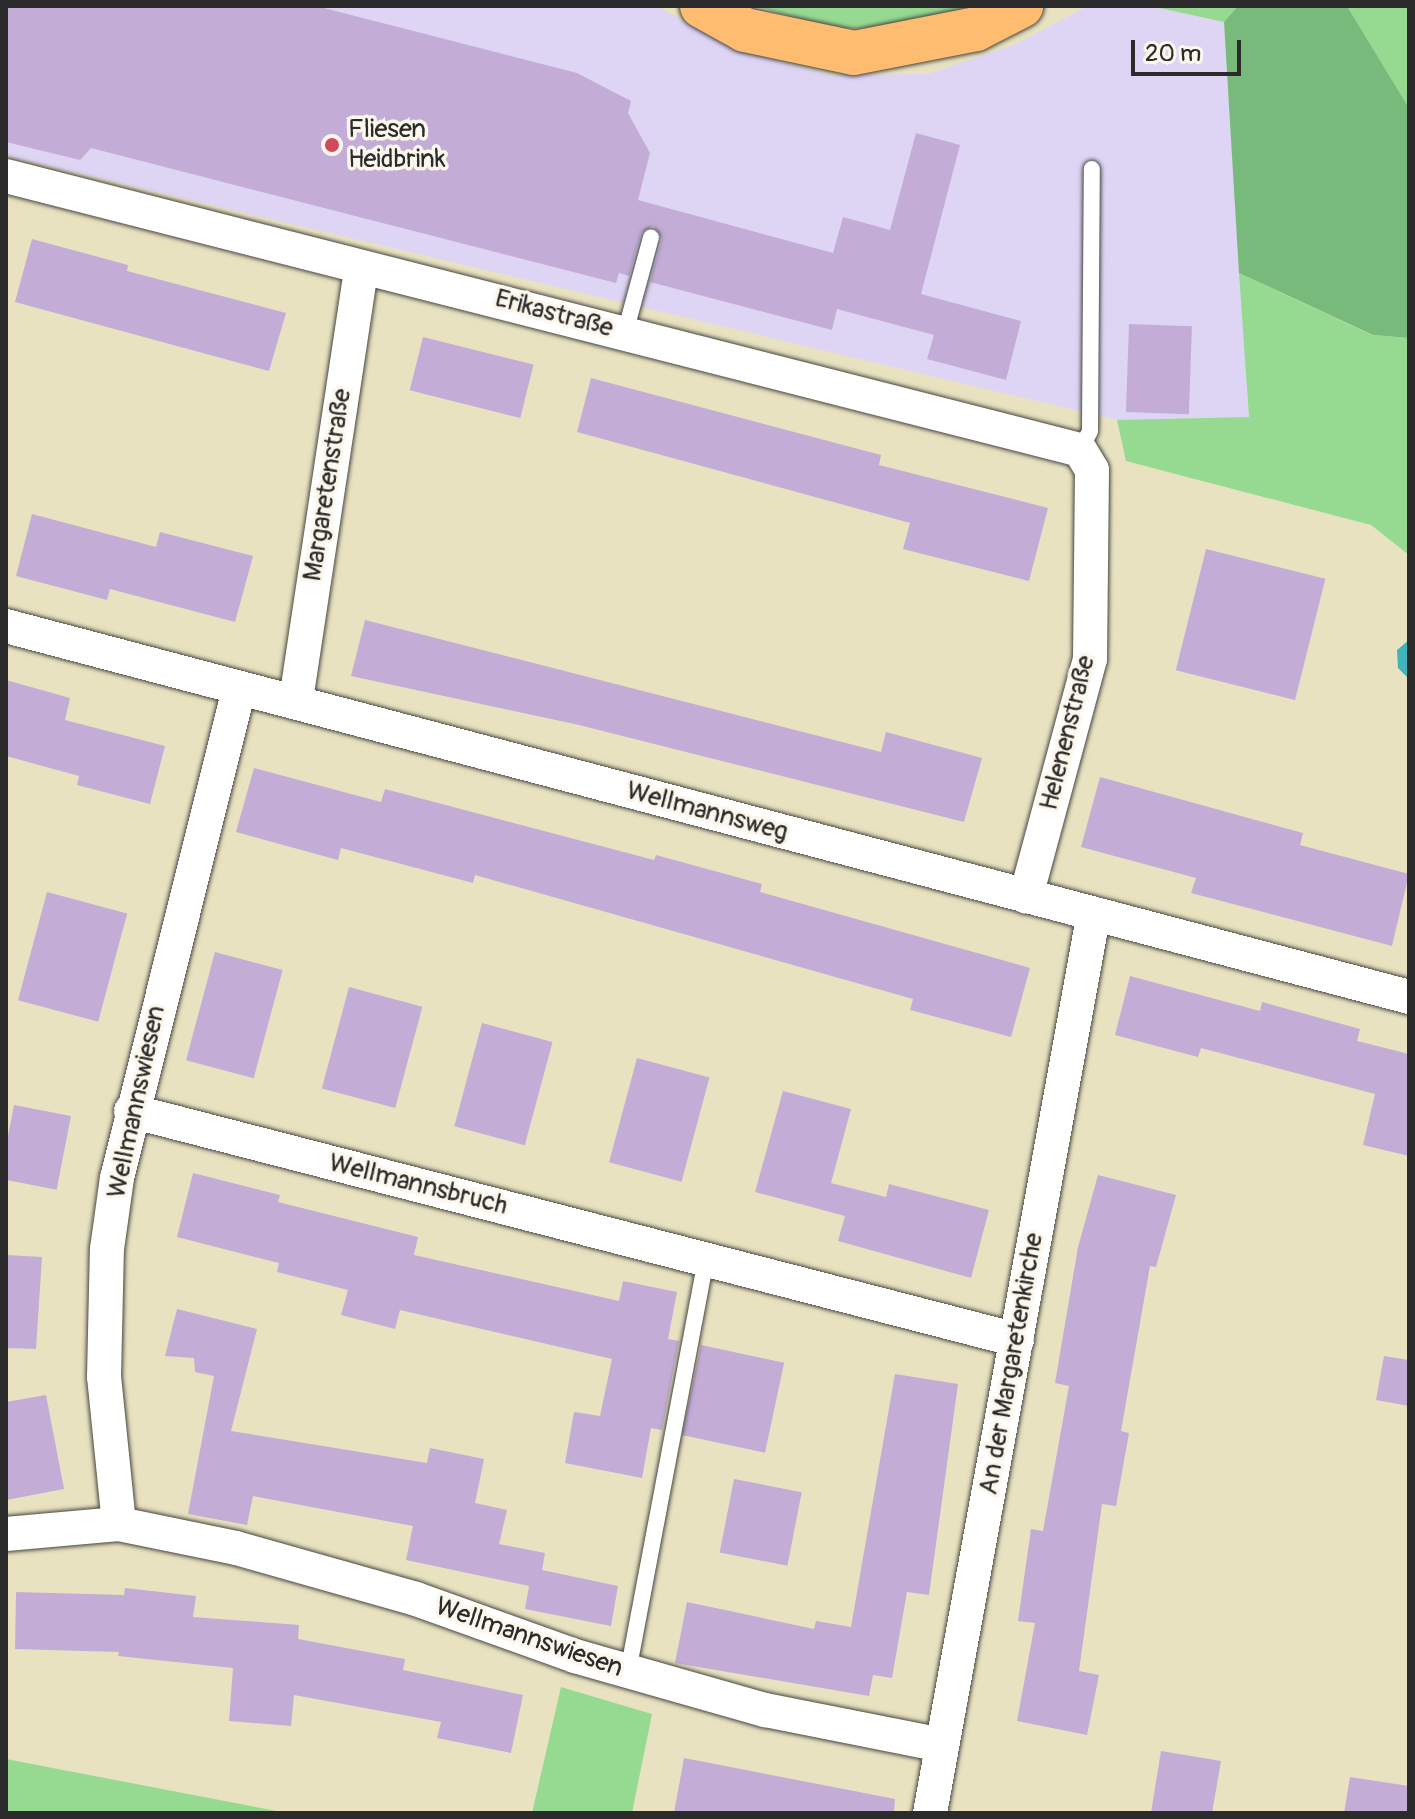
<!DOCTYPE html>
<meta charset="utf-8">
<style>
body{margin:0}
#map{position:relative;width:1415px;height:1819px;overflow:hidden;background:#e8e2c0;font-family:Pangolin,sans-serif}
div>[style]{position:absolute}
.built>*{inset:0;background:#ded5f5}
.green>*{inset:0;background:#96da92}
.forest>*{inset:0;background:#78ba7c}
.water>*{inset:0;background:#43b3bb}
.building>*{inset:0;background:#c3add6;transform-origin:0 0}
.roads{filter:drop-shadow(0 0 2px #474641) drop-shadow(0 0 2px #474641)}
.lane>*{height:16px;margin:-8px;padding:0 8px;transform-origin:8px;border-radius:8px;background:#fff}
.street>*{height:34px;margin:-17px;padding:0 17px;transform-origin:17px;border-radius:17px;background:#fff}
.highway>*{height:44px;margin:-22px;padding:0 22px;transform-origin:22px;border-radius:22px;background:#febc70}
.dots>*{width:22px;height:22px;translate:-50% -50%;box-sizing:border-box;border:4px solid #fbf7ec;border-radius:50%}
span{translate:-50% -50%;white-space:nowrap;text-align:center;line-height:1.15;-webkit-text-stroke:7px #fbf7ec;paint-order:stroke}
.poi-label{font-size:26px;color:#2b2b2b}
.left{translate:0 -50%;text-align:left}
.street-label{font-size:26px;color:#2b2b2b}
.frame{position:absolute;inset:0;border:8px solid #2b2b2b;pointer-events:none}
.scale{position:absolute;left:1131px;top:40px;width:110px;height:36px;box-sizing:border-box;border:4px solid #2b2b2b;border-top:0;padding-left:10px;font-size:24px;line-height:28px;white-space:nowrap;color:#2b2b2b;-webkit-text-stroke:6px #fbf7ec;paint-order:stroke}
</style>
<div id="map">
<div class="built">
<i style="clip-path:polygon(6px 6px,657px 6px,736px 50px,831px 75px,928px 74px,1016px 44px,1088px 6px,1150px 6px,1224px 22px,1249px 417px,1117px 420px,6px 156px)"></i>
</div>
<div class="green">
<i style="clip-path:polygon(755px 6px,970px 6px,906px 29px,830px 28px)"></i>
<i style="clip-path:polygon(1150px 6px,1238px 6px,1224px 22px)"></i>
<i style="clip-path:polygon(1347px 6px,1409px 6px,1409px 108px)"></i>
<i style="clip-path:polygon(1239px 273px,1372px 335px,1409px 338px,1409px 555px,1371px 525px,1126px 461px,1117px 420px,1249px 417px)"></i>
<i style="clip-path:polygon(561px 1687px,652px 1714px,632px 1813px,532px 1813px)"></i>
<i style="clip-path:polygon(6px 1759px,287px 1813px,6px 1813px)"></i>
</div>
<div class="forest">
<i style="clip-path:polygon(1238px 6px,1347px 6px,1409px 108px,1409px 338px,1373px 335px,1239px 273px,1224px 22px)"></i>
</div>
<div class="water">
<i style="clip-path:polygon(1409px 640px,1409px 679px,1398px 668px,1397px 650px)"></i>
</div>
<div class="building">
<i style="clip-path:polygon(6px 6px,316px 6px,577px 73px,631px 101px,628px 113px,650px 153px,638px 200px,833px 253px,843px 217px,890px 230px,916px 133px,960px 145px,921px 294px,1021px 321px,1006px 380px,927px 359px,934px 335px,837px 309px,832px 330px,650px 282px,662px 239px,653px 226px,641px 233px,629px 276px,619px 273px,616px 283px,91px 148px,80px 160px,6px 142px)"></i>
<i style="clip-path:polygon(32px 239px,128px 265px,127px 271px,286px 313px,269px 371px,15px 302px)"></i>
<i style="left:1129px;top:324px;width:63px;height:88px;rotate:2deg"></i>
<i style="left:423px;top:337px;width:114px;height:55px;rotate:14deg"></i>
<i style="clip-path:polygon(591px 378px,881px 455px,879px 465px,1048px 508px,1029px 581px,903px 549px,910px 523px,577px 432px)"></i>
<i style="clip-path:polygon(32px 514px,156px 547px,160px 532px,253px 556px,235px 622px,110px 589px,107px 600px,16px 576px)"></i>
<i style="left:1206px;top:549px;width:123px;height:125px;rotate:14deg"></i>
<i style="clip-path:polygon(365px 620px,881px 752px,886px 732px,982px 758px,964px 822px,579px 725px,351px 676px)"></i>
<i style="clip-path:polygon(6px 680px,70px 698px,65px 720px,165px 746px,150px 804px,77px 785px,79px 776px,6px 756px)"></i>
<i style="clip-path:polygon(254px 768px,381px 802px,385px 789px,654px 860px,656px 855px,762px 884px,760px 892px,1030px 968px,1011px 1037px,910px 1010px,913px 999px,475px 875px,473px 883px,341px 848px,338px 860px,236px 832px)"></i>
<i style="clip-path:polygon(1100px 777px,1303px 833px,1300px 845px,1409px 874px,1392px 946px,1191px 893px,1196px 878px,1081px 847px)"></i>
<i style="left:47px;top:892px;width:83px;height:112px;rotate:15deg"></i>
<i style="left:215px;top:952px;width:70px;height:112px;rotate:15deg"></i>
<i style="clip-path:polygon(1130px 976px,1260px 1011px,1262px 1002px,1360px 1029px,1357px 1041px,1409px 1054px,1409px 1156px,1363px 1145px,1375px 1094px,1201px 1048px,1198px 1057px,1115px 1035px)"></i>
<i style="left:349px;top:987px;width:76px;height:105px;rotate:15deg"></i>
<i style="left:482px;top:1023px;width:73px;height:107px;rotate:15deg"></i>
<i style="left:637px;top:1058px;width:75px;height:108px;rotate:15deg"></i>
<i style="clip-path:polygon(783px 1091px,851px 1109px,831px 1183px,886px 1197px,889px 1184px,989px 1210px,971px 1278px,838px 1241px,845px 1216px,755px 1192px)"></i>
<i style="left:14px;top:1105px;width:58px;height:75px;rotate:11deg"></i>
<i style="clip-path:polygon(193px 1173px,280px 1195px,278px 1202px,418px 1237px,414px 1255px,619px 1301px,623px 1281px,677px 1292px,668px 1339px,679px 1341px,662px 1430px,651px 1428px,642px 1478px,565px 1463px,574px 1412px,600px 1416px,612px 1359px,400px 1310px,395px 1329px,341px 1315px,348px 1290px,277px 1272px,279px 1263px,177px 1237px)"></i>
<i style="clip-path:polygon(1098px 1175px,1176px 1195px,1156px 1267px,1150px 1266px,1121px 1431px,1129px 1433px,1116px 1506px,1102px 1504px,1079px 1671px,1099px 1675px,1087px 1735px,1017px 1721px,1035px 1623px,1018px 1621px,1031px 1529px,1043px 1531px,1069px 1386px,1055px 1383px,1078px 1247px)"></i>
<i style="clip-path:polygon(6px 1255px,42px 1257px,36px 1349px,6px 1348px)"></i>
<i style="clip-path:polygon(177px 1309px,257px 1329px,231px 1431px,427px 1463px,430px 1448px,484px 1459px,475px 1503px,507px 1510px,499px 1544px,545px 1553px,542px 1570px,618px 1586px,611px 1626px,525px 1609px,529px 1586px,406px 1560px,413px 1526px,253px 1496px,247px 1525px,188px 1514px,214px 1376px,195px 1372px,194px 1358px,165px 1356px)"></i>
<i style="left:701px;top:1345px;width:85px;height:92px;rotate:12deg"></i>
<i style="clip-path:polygon(1384px 1356px,1409px 1360px,1409px 1406px,1376px 1400px)"></i>
<i style="clip-path:polygon(895px 1374px,958px 1384px,929px 1595px,907px 1592px,892px 1678px,873px 1675px,869px 1696px,675px 1663px,687px 1602px,814px 1629px,816px 1621px,851px 1627px)"></i>
<i style="clip-path:polygon(46px 1395px,64px 1489px,6px 1500px,6px 1402px)"></i>
<i style="left:734px;top:1479px;width:69px;height:75px;rotate:11deg"></i>
<i style="clip-path:polygon(125px 1588px,196px 1596px,193px 1617px,299px 1625px,298px 1639px,405px 1659px,403px 1670px,523px 1695px,511px 1753px,437px 1738px,441px 1722px,294px 1695px,291px 1726px,229px 1721px,233px 1668px,118px 1656px,119px 1652px,15px 1649px,16px 1592px,124px 1595px)"></i>
<i style="clip-path:polygon(1161px 1751px,1221px 1761px,1212px 1813px,1151px 1813px)"></i>
<i style="clip-path:polygon(684px 1758px,895px 1799px,894px 1813px,674px 1813px)"></i>
<i style="clip-path:polygon(1350px 1777px,1409px 1786px,1409px 1813px,1344px 1813px)"></i>
</div>
<div class="roads">
<div class="lane">
<i style="left:625px;top:333px;width:99px;rotate:-74.8deg"></i>
<i style="left:1080px;top:450px;width:21px;rotate:-62deg"></i>
<i style="left:1090px;top:431px;width:262px;rotate:-89.6deg"></i>
<i style="left:628px;top:1672px;width:420px;rotate:-79.3deg"></i>
</div>
<div class="street">
<i style="left:6px;top:176px;width:1108px;rotate:14.31deg"></i>
<i style="left:1080px;top:450px;width:23px;rotate:59deg"></i>
<i style="left:1092px;top:470px;width:189px;rotate:90.6deg"></i>
<i style="left:1090px;top:659px;width:246px;rotate:105.1deg"></i>
<i style="left:6px;top:626px;width:1451px;rotate:14.81deg"></i>
<i style="left:296px;top:700px;width:436px;rotate:-81.4deg"></i>
<i style="left:131px;top:1111px;width:915px;rotate:14.49deg"></i>
<i style="left:119px;top:1524px;width:119px;rotate:11.6deg"></i>
<i style="left:236px;top:1548px;width:187px;rotate:15.8deg"></i>
<i style="left:416px;top:1599px;width:169px;rotate:19.7deg"></i>
<i style="left:575px;top:1656px;width:198px;rotate:15.9deg"></i>
<i style="left:765px;top:1710px;width:180px;rotate:11.2deg"></i>
<i style="left:6px;top:1534px;width:113px;rotate:-5.1deg"></i>
<i style="left:119px;top:1524px;width:148px;rotate:-95.8deg"></i>
<i style="left:104px;top:1377px;width:128px;rotate:-88.7deg"></i>
<i style="left:107px;top:1249px;width:72px;rotate:-82deg"></i>
<i style="left:117px;top:1178px;width:504px;rotate:-75.99deg"></i>
<i style="left:930px;top:1813px;width:910px;rotate:-79.68deg"></i>
</div>
<div class="highway">
<i style="left:702px;top:6px;width:49px;rotate:29.2deg"></i>
<i style="left:745px;top:30px;width:111px;rotate:11.9deg"></i>
<i style="left:854px;top:53px;width:124px;rotate:-11.1deg"></i>
<i style="left:976px;top:29px;width:51px;rotate:-27.1deg"></i>
</div>
</div>
<div class="dots">
<i style="left:332px;top:145px;background:#d1495b"></i>
</div>
<div class="poi-label">
<span class="left" style="left:348px;top:145px">Fliesen<br>Heidbrink</span>
</div>
<div class="street-label">
<span style="left:554px;top:314px;rotate:15deg">Erikastraße</span>
<span style="left:328px;top:485px;rotate:-81deg">Margaretenstraße</span>
<span style="left:1068px;top:733px;rotate:-76deg">Helenenstraße</span>
<span style="left:707px;top:812px;rotate:15deg">Wellmannsweg</span>
<span style="left:137px;top:1102px;rotate:-78deg">Wellmannswiesen</span>
<span style="left:418px;top:1185px;rotate:14deg">Wellmannsbruch</span>
<span style="left:1012px;top:1364px;rotate:-80deg">An der Margaretenkirche</span>
<span style="left:529px;top:1638px;rotate:19deg">Wellmannswiesen</span>
</div>
<div class="frame"></div>
<div class="scale">20 m</div>
</div>
